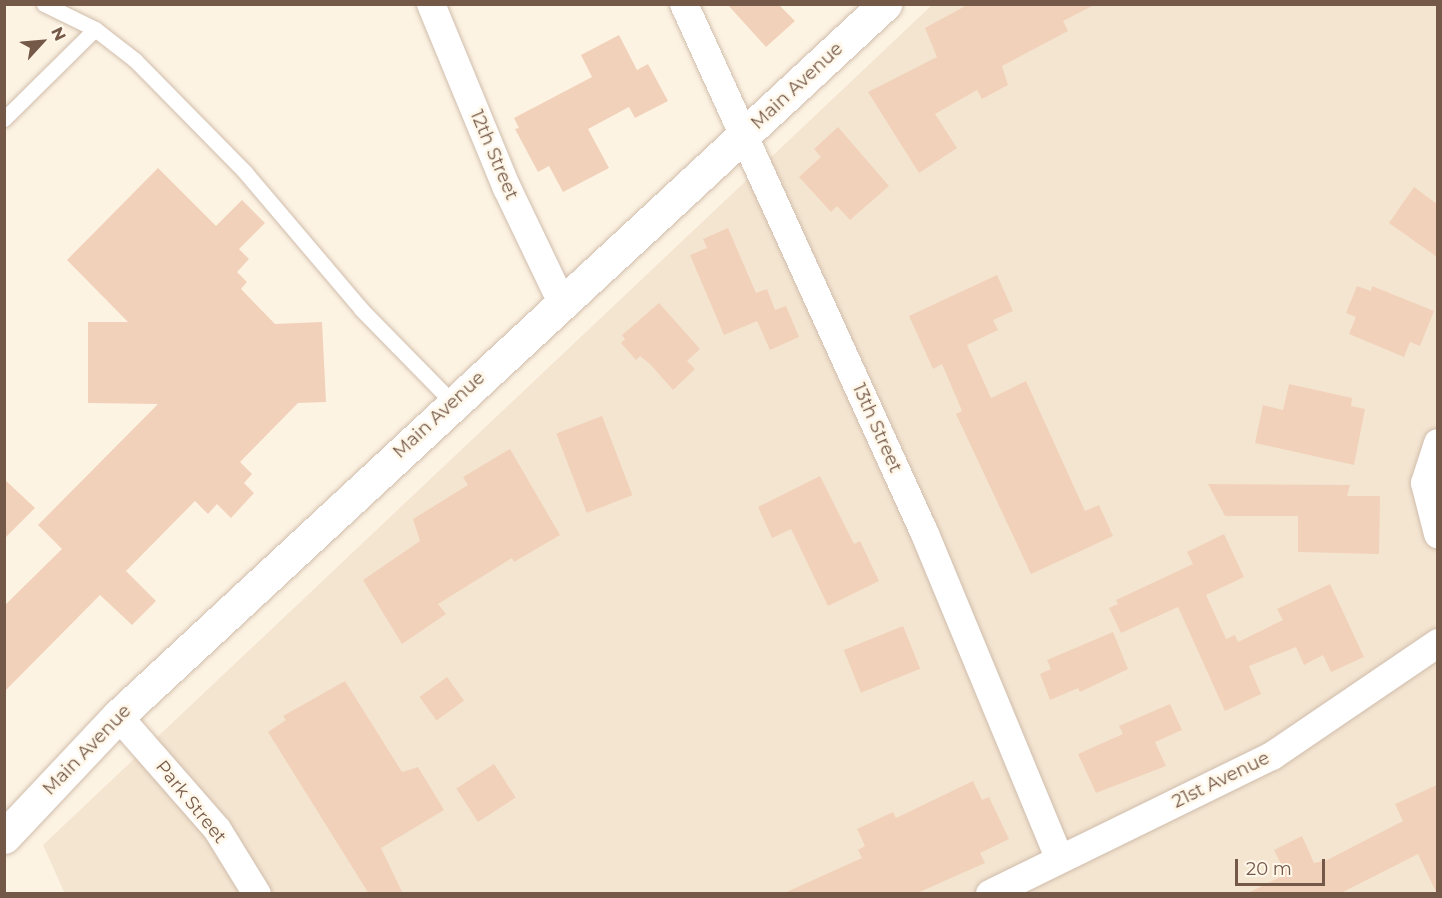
<!DOCTYPE html>
<style>
body{margin:0}
#map{position:relative;width:1442px;height:898px;overflow:hidden;background:#fdf3e3;font-family:Montserrat,sans-serif}
div>[style]{position:absolute}
.residential>*{inset:0;background:#f4e5d1}
.building>*{inset:0;background:#f2d1ba;transform-origin:0 0}
.roads{filter:drop-shadow(0 0 2px #d0bdac) drop-shadow(0 0 2px #d0bdac)}
.service>*{height:15px;margin:-7.5px;padding:0 7.5px;transform-origin:7.5px;border-radius:7.5px;background:#fff}
.minor>*{height:28px;margin:-14px;padding:0 14px;transform-origin:14px;border-radius:14px;background:#fff}
.secondary>*{height:33px;margin:-16.5px;padding:0 16.5px;transform-origin:16.5px;border-radius:16.5px;background:#fff}
span{translate:-50% -50%;white-space:nowrap;text-align:center;line-height:1.15;-webkit-text-stroke:5px #fff7e9;paint-order:stroke}
.street-label{font-size:18px;color:#755948}
.frame{position:absolute;inset:0;border:6px solid #755948;pointer-events:none}
.north{position:absolute;left:12px;top:12px;width:60px;height:60px;-webkit-text-stroke:4px #fff7e9;paint-order:stroke;rotate:64deg;font-size:16px;font-weight:700;line-height:24px;text-align:center;color:#755948}
.north::after{content:'';display:block;margin:auto;width:21px;height:27px;background:#755948;clip-path:polygon(50% 0,100% 100%,50% 72%,0 100%)}
.scale{position:absolute;left:1235px;top:859px;width:90px;height:27px;box-sizing:border-box;border:3px solid #755948;border-top:0;padding-left:8px;font-size:18px;line-height:21px;white-space:nowrap;color:#755948;-webkit-text-stroke:4px #fff7e9;paint-order:stroke}
</style>
<div id="map">
<div class="residential">
<i style="clip-path:polygon(932px 5px,1437px 5px,1437px 893px,65px 894px,43px 845px)"></i>
</div>
<div class="building">
<i style="clip-path:polygon(727px 4px,778px 4px,795px 21px,766px 47px)"></i>
<i style="clip-path:polygon(969px 4px,1096px 4px,1063px 21px,1068px 31px,1002px 66px,1008px 85px,982px 99px,977px 90px,935px 114px,957px 148px,919px 173px,868px 92px,937px 57px,925px 28px)"></i>
<i style="clip-path:polygon(619px 35px,637px 70px,648px 64px,668px 101px,635px 118px,629px 107px,588px 129px,609px 168px,563px 192px,549px 166px,538px 172px,515px 129px,519px 128px,514px 118px,592px 77px,581px 55px)"></i>
<i style="clip-path:polygon(838px 127px,889px 186px,850px 220px,837px 206px,831px 212px,799px 177px,821px 157px,814px 149px)"></i>
<i style="clip-path:polygon(158px 168px,216px 226px,242px 200px,265px 223px,239px 249px,249px 259px,237px 272px,247px 282px,241px 289px,275px 324px,322px 322px,326px 402px,298px 403px,240px 462px,252px 474px,244px 483px,254px 493px,231px 518px,217px 504px,208px 514px,195px 501px,126px 571px,156px 601px,132px 625px,100px 595px,4px 692px,4px 606px,62px 549px,38px 525px,158px 404px,88px 403px,88px 322px,128px 322px,67px 260px)"></i>
<i style="clip-path:polygon(1414px 187px,1437px 204px,1437px 257px,1389px 223px)"></i>
<i style="clip-path:polygon(728px 228px,756px 293px,767px 289px,775px 310px,786px 306px,799px 337px,770px 350px,757px 321px,724px 335px,690px 255px,707px 248px,703px 239px)"></i>
<i style="clip-path:polygon(997px 275px,1013px 311px,993px 320px,998px 330px,967px 345px,991px 398px,1026px 381px,1085px 511px,1099px 505px,1113px 536px,1031px 574px,956px 414px,962px 411px,942px 364px,933px 369px,909px 316px)"></i>
<i style="clip-path:polygon(1357px 286px,1371px 291px,1372px 286px,1434px 311px,1420px 346px,1410px 342px,1404px 357px,1349px 334px,1356px 317px,1346px 313px)"></i>
<i style="clip-path:polygon(659px 303px,700px 349px,687px 361px,695px 369px,673px 390px,650px 364px,640px 356px,636px 360px,621px 343px,625px 339px,622px 335px)"></i>
<i style="clip-path:polygon(1289px 384px,1352px 398px,1351px 406px,1365px 409px,1354px 465px,1255px 443px,1263px 405px,1283px 410px)"></i>
<i style="left:602px;top:416px;width:85px;height:49px;rotate:69deg"></i>
<i style="clip-path:polygon(510px 449px,560px 535px,514px 562px,512px 558px,438px 604px,446px 614px,402px 644px,363px 580px,420px 541px,413px 519px,468px 485px,463px 477px)"></i>
<i style="clip-path:polygon(820px 476px,854px 544px,860px 541px,879px 581px,828px 606px,791px 529px,772px 538px,758px 507px)"></i>
<i style="clip-path:polygon(4px 479px,35px 508px,4px 539px)"></i>
<i style="clip-path:polygon(1208px 484px,1350px 485px,1347px 496px,1380px 496px,1379px 554px,1298px 552px,1298px 516px,1225px 516px)"></i>
<i style="clip-path:polygon(1224px 534px,1244px 577px,1206px 595px,1226px 639px,1235px 635px,1238px 642px,1283px 620px,1277px 609px,1330px 584px,1364px 657px,1331px 672px,1323px 655px,1304px 665px,1296px 647px,1249px 666px,1261px 694px,1225px 711px,1178px 607px,1121px 633px,1109px 608px,1118px 604px,1116px 600px,1193px 564px,1187px 552px)"></i>
<i style="left:903px;top:626px;width:46px;height:64px;rotate:68deg"></i>
<i style="clip-path:polygon(1113px 632px,1128px 669px,1080px 692px,1078px 688px,1050px 700px,1040px 674px,1051px 669px,1047px 660px)"></i>
<i style="left:447px;top:677px;width:29px;height:34px;rotate:54deg"></i>
<i style="clip-path:polygon(345px 681px,402px 772px,418px 767px,444px 810px,381px 848px,403px 894px,369px 894px,268px 732px,286px 720px,283px 716px)"></i>
<i style="clip-path:polygon(1170px 704px,1182px 730px,1155px 742px,1166px 766px,1096px 793px,1078px 754px,1123px 734px,1119px 726px)"></i>
<i style="left:494px;top:764px;width:40px;height:45px;rotate:57deg"></i>
<i style="clip-path:polygon(973px 781px,982px 800px,989px 797px,1009px 839px,980px 853px,985px 863px,915px 894px,782px 894px,862px 858px,858px 850px,865px 846px,857px 829px,893px 812px,896px 818px)"></i>
<i style="clip-path:polygon(1437px 785px,1437px 894px,1418px 854px,1339px 894px,1246px 894px,1286px 874px,1274px 850px,1302px 836px,1314px 863px,1327px 860px,1403px 821px,1395px 804px)"></i>
</div>
<div class="roads">
<div class="service">
<i style="left:44px;top:4px;width:57px;rotate:26.1deg"></i>
<i style="left:4px;top:119px;width:128px;rotate:-44.7deg"></i>
<i style="left:95px;top:29px;width:51px;rotate:37.8deg"></i>
<i style="left:135px;top:60px;width:157px;rotate:45.5deg"></i>
<i style="left:245px;top:172px;width:180px;rotate:49.7deg"></i>
<i style="left:361px;top:309px;width:130px;rotate:45.6deg"></i>
</div>
<div class="minor">
<i style="left:431px;top:4px;width:199px;rotate:67.6deg"></i>
<i style="left:507px;top:188px;width:127px;rotate:64.4deg"></i>
<i style="left:684px;top:4px;width:582px;rotate:65.55deg"></i>
<i style="left:925px;top:534px;width:350px;rotate:67.5deg"></i>
<i style="left:1438px;top:443px;width:42px;rotate:108deg"></i>
<i style="left:1425px;top:483px;width:53px;rotate:75.7deg"></i>
<i style="left:118px;top:716px;width:150px;rotate:48.8deg"></i>
<i style="left:217px;top:829px;width:76px;rotate:58.4deg"></i>
<i style="left:990px;top:894px;width:314px;rotate:-26.1deg"></i>
<i style="left:1272px;top:756px;width:201px;rotate:-34.2deg"></i>
</div>
<div class="secondary">
<i style="left:4px;top:837px;width:166px;rotate:-46.7deg"></i>
<i style="left:118px;top:716px;width:1047px;rotate:-42.87deg"></i>
</div>
</div>
<div class="street-label">
<span style="left:797px;top:86px;rotate:-43deg">Main Avenue</span>
<span style="left:494px;top:155px;rotate:67deg">12th Street</span>
<span style="left:439px;top:415px;rotate:-43deg">Main Avenue</span>
<span style="left:877px;top:428px;rotate:66deg">13th Street</span>
<span style="left:87px;top:750px;rotate:-46deg">Main Avenue</span>
<span style="left:1221px;top:780px;rotate:-26deg">21st Avenue</span>
<span style="left:191px;top:802px;rotate:51deg">Park Street</span>
</div>
<div class="frame"></div>
<div class="north">N</div>
<div class="scale">20 m</div>
</div>
